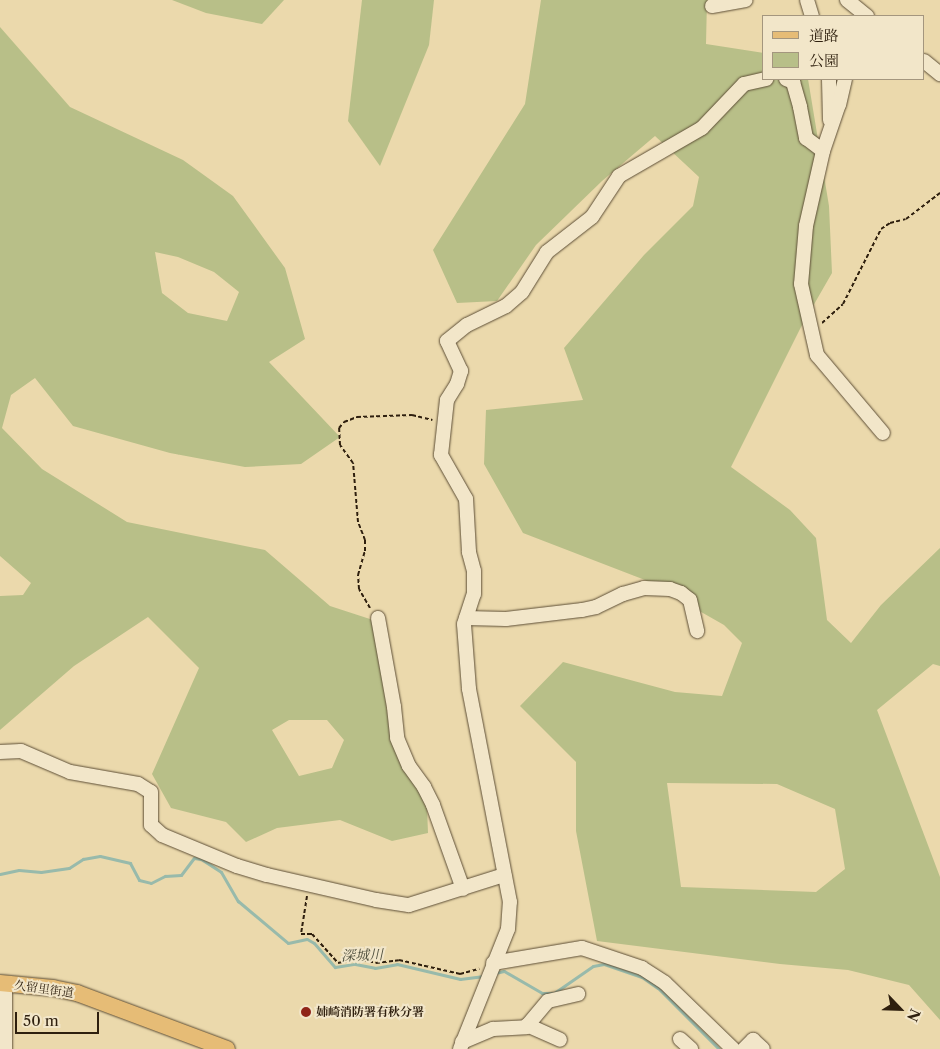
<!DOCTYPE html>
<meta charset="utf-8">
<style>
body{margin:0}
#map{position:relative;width:940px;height:1049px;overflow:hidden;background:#ebd9ac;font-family:"Libre Caslon Text","Noto Serif JP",serif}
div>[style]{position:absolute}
.green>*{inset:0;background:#b8bf88}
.stream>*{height:3px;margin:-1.5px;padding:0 1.5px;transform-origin:1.5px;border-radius:1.5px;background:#98baab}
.path>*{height:2px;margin-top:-1px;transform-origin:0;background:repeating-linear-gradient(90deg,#2e1f0e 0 4px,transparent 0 6.5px)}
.roads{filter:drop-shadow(0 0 1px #5d4e36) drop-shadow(0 0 1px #5d4e36)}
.minor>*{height:14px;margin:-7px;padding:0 7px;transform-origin:7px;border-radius:7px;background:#f2e6c9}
.major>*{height:16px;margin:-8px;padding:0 8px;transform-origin:8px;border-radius:8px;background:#e6bc76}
.dots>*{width:14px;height:14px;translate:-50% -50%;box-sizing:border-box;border:2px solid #f2e6c9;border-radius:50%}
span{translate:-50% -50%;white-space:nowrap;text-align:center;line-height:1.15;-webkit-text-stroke:4px #f2e6c9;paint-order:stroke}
.street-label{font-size:12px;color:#2e1f0e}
.poi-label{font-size:12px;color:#2e1f0e;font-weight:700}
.left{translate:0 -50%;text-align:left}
.water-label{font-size:14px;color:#4e4e3d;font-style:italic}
.legend{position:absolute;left:762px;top:15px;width:162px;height:65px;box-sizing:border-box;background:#f2e6c9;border:1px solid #a4967e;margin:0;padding:6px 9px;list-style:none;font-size:15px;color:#2e1f0e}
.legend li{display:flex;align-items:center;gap:10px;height:25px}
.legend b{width:25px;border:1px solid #a4967e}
.north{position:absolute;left:875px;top:984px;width:50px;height:50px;-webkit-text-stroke:4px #f2e6c9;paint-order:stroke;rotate:114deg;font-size:14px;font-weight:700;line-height:20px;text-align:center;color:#2e1f0e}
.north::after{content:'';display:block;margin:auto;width:18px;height:22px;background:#2e1f0e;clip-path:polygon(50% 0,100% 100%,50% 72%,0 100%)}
.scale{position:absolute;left:15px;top:1012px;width:84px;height:22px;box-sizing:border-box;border:2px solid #2e1f0e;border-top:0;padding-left:6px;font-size:15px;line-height:18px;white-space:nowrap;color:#2e1f0e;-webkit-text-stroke:4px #f2e6c9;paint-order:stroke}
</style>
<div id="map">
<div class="green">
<i style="clip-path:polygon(172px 0,284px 0,262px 24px,206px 13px)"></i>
<i style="clip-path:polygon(362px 0,434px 0,429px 45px,380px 166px,348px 121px)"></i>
<i style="clip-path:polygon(evenodd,541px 0,707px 0,706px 44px,764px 53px,764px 79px,808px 79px,829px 206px,832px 273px,801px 327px,731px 467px,790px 510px,816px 538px,827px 620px,851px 643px,881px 605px,940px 548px,940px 666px,933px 664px,877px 710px,940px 877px,940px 1020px,909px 985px,848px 970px,780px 964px,597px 941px,576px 831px,576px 762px,520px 706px,563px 662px,675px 692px,722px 696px,742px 643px,724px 625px,645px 580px,523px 533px,484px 464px,486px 410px,583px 400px,564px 348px,644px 255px,693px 206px,699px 177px,655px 136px,602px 181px,536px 245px,497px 301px,457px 303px,433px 250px,525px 104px,541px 0,667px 783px,777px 784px,835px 809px,845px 869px,816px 892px,681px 887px,667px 783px)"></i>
<i style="clip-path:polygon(evenodd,0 27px,70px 107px,183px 160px,233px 196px,285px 268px,305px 339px,269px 362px,340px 437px,301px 464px,245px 467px,170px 453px,73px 426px,35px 378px,11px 395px,2px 428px,42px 469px,127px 522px,265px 550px,330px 606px,373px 620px,390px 729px,427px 807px,428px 833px,392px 841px,340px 820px,277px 828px,246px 842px,226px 822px,171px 808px,152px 774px,199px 668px,148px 617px,74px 666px,0 730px,0 596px,23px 595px,31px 583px,0 556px,0 27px,155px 252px,178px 257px,214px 272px,239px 292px,227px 321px,188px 313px,162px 293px,155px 252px,0 27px,289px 720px,327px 720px,344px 740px,332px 768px,299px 776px,272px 730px,289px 720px)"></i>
</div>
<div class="stream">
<i style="left:0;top:874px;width:19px;rotate:-12deg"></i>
<i style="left:19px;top:870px;width:22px;rotate:5deg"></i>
<i style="left:41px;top:872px;width:28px;rotate:-8deg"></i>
<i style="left:69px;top:868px;width:17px;rotate:-33deg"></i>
<i style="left:83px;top:859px;width:17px;rotate:-10deg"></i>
<i style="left:100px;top:856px;width:31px;rotate:13deg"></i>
<i style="left:130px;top:863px;width:19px;rotate:62deg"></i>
<i style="left:139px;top:880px;width:12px;rotate:14deg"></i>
<i style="left:151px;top:883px;width:16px;rotate:-27deg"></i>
<i style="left:165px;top:876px;width:16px;rotate:-4deg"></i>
<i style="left:181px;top:875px;width:21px;rotate:-53deg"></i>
<i style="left:194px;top:858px;width:7px;rotate:8deg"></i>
<i style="left:201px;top:859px;width:24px;rotate:33deg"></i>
<i style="left:221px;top:872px;width:34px;rotate:60deg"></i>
<i style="left:238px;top:901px;width:65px;rotate:40deg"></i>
<i style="left:288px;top:943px;width:19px;rotate:-12deg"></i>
<i style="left:307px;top:939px;width:8px;rotate:30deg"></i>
<i style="left:314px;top:943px;width:32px;rotate:49deg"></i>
<i style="left:335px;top:967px;width:20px;rotate:-9deg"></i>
<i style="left:355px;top:964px;width:20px;rotate:11deg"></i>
<i style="left:375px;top:968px;width:22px;rotate:-10deg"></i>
<i style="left:397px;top:964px;width:65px;rotate:13.4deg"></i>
<i style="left:460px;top:979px;width:24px;rotate:-7deg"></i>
<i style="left:495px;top:973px;width:9px;rotate:-13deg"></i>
<i style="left:504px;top:971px;width:44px;rotate:30.1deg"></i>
<i style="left:542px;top:993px;width:12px"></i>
<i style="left:554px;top:993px;width:47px;rotate:-34.7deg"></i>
<i style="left:593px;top:966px;width:11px;rotate:-10deg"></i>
<i style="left:604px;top:964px;width:40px;rotate:18.9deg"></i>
<i style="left:642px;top:977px;width:19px;rotate:35deg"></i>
<i style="left:658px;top:988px;width:86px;rotate:45deg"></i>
</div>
<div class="path">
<i style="left:822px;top:323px;width:28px;rotate:-42deg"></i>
<i style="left:843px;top:304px;width:84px;rotate:-63.1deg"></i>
<i style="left:881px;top:229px;width:11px;rotate:-34deg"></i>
<i style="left:890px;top:223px;width:16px;rotate:-14deg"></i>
<i style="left:906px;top:219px;width:43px;rotate:-37.4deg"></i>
<i style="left:370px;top:608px;width:22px;rotate:-120deg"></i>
<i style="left:359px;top:589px;width:14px;rotate:-94deg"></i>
<i style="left:358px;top:575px;width:25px;rotate:-74deg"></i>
<i style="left:365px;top:551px;width:11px;rotate:-90deg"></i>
<i style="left:365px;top:540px;width:19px;rotate:-111deg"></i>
<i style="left:358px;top:522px;width:59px;rotate:-94.8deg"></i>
<i style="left:353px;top:463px;width:22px;rotate:-126deg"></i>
<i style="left:340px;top:445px;width:17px;rotate:-93deg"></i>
<i style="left:339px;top:428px;width:8px;rotate:-50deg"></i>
<i style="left:344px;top:422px;width:14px;rotate:-21deg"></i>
<i style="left:357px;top:417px;width:55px;rotate:-2.1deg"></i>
<i style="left:412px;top:415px;width:21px;rotate:14deg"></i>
<i style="left:307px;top:896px;width:38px;rotate:99deg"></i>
<i style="left:301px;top:934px;width:11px"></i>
<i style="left:312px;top:934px;width:39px;rotate:48deg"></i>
<i style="left:338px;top:963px;width:18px;rotate:-13deg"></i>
<i style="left:356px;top:959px;width:20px;rotate:11deg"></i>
<i style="left:376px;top:963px;width:23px;rotate:-7deg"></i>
<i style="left:399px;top:960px;width:63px;rotate:12.9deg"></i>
<i style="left:460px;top:974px;width:20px;rotate:-15deg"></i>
</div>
<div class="roads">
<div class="minor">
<i style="left:807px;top:0;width:17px;rotate:73deg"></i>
<i style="left:847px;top:0;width:26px;rotate:39deg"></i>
<i style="left:712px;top:6px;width:34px;rotate:-10deg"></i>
<i style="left:924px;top:61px;width:21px;rotate:39deg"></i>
<i style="left:786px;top:79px;width:8px;rotate:23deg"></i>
<i style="left:793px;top:82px;width:26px;rotate:74deg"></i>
<i style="left:800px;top:107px;width:32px;rotate:79deg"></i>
<i style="left:806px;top:138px;width:21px;rotate:37deg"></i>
<i style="left:829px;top:79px;width:41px;rotate:88.6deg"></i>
<i style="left:845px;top:79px;width:26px;rotate:103deg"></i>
<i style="left:839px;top:104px;width:50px;rotate:108.8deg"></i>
<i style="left:823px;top:151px;width:77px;rotate:102.8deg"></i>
<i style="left:806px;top:226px;width:58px;rotate:94.9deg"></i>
<i style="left:801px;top:284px;width:73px;rotate:77.3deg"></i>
<i style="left:817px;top:355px;width:102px;rotate:49.8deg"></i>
<i style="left:378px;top:618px;width:90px;rotate:79.8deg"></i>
<i style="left:394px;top:707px;width:31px;rotate:84deg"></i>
<i style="left:397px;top:738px;width:30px;rotate:67deg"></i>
<i style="left:409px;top:766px;width:26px;rotate:54deg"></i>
<i style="left:424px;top:787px;width:20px;rotate:63deg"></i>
<i style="left:433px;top:805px;width:89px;rotate:70.3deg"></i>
<i style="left:466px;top:618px;width:40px;rotate:1.4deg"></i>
<i style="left:506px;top:619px;width:77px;rotate:-6.8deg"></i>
<i style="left:582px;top:610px;width:14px;rotate:-12deg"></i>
<i style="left:596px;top:607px;width:30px;rotate:-26deg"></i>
<i style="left:623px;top:594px;width:22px;rotate:-16deg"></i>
<i style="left:644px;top:588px;width:26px;rotate:2deg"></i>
<i style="left:670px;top:589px;width:12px;rotate:20deg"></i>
<i style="left:681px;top:593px;width:11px;rotate:38deg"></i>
<i style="left:690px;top:600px;width:32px;rotate:77deg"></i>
<i style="left:0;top:752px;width:21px;rotate:-3deg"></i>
<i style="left:21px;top:751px;width:53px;rotate:23.2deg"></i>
<i style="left:70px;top:772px;width:69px;rotate:10deg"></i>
<i style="left:138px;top:784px;width:15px;rotate:32deg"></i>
<i style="left:151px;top:792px;width:33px;rotate:90deg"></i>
<i style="left:151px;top:825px;width:15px;rotate:42deg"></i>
<i style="left:162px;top:835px;width:81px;rotate:22.5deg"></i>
<i style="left:237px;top:866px;width:31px;rotate:17deg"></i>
<i style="left:267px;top:875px;width:112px;rotate:12.9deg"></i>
<i style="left:376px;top:900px;width:33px;rotate:9deg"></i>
<i style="left:409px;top:905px;width:100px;rotate:-17.5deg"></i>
<i style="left:493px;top:963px;width:90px;rotate:-9.6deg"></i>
<i style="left:582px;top:948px;width:63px;rotate:18.4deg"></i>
<i style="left:642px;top:968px;width:27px;rotate:33deg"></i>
<i style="left:665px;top:983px;width:95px;rotate:44.1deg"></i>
<i style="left:527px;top:1025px;width:36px;rotate:24deg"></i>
<i style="left:680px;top:1039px;width:15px;rotate:42deg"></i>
<i style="left:462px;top:1042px;width:34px;rotate:-23deg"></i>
<i style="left:493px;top:1029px;width:33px;rotate:-3deg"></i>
<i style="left:526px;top:1027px;width:34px;rotate:-50deg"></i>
<i style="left:548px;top:1001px;width:31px;rotate:-13deg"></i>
<i style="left:5px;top:1049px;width:65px;rotate:-90deg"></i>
<i style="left:460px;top:1049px;width:129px;rotate:-68.2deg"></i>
<i style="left:508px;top:929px;width:27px;rotate:-86deg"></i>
<i style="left:510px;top:902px;width:217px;rotate:-100.9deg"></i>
<i style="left:469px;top:689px;width:65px;rotate:-94.4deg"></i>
<i style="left:464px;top:624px;width:32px;rotate:-72deg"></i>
<i style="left:474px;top:594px;width:23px;rotate:-90deg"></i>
<i style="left:474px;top:571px;width:20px;rotate:-105deg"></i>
<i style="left:469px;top:552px;width:53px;rotate:-93.2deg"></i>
<i style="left:466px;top:499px;width:51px;rotate:-119.6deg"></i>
<i style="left:441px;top:455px;width:55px;rotate:-83.8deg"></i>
<i style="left:447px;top:400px;width:19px;rotate:-58deg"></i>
<i style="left:457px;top:384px;width:14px;rotate:-73deg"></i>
<i style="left:461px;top:371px;width:33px;rotate:-115deg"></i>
<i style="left:447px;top:341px;width:26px;rotate:-39deg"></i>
<i style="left:467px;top:325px;width:43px;rotate:-26deg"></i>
<i style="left:506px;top:306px;width:21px;rotate:-41deg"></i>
<i style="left:522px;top:292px;width:47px;rotate:-58deg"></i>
<i style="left:547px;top:252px;width:57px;rotate:-37.9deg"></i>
<i style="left:592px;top:217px;width:49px;rotate:-56.6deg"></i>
<i style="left:619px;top:176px;width:96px;rotate:-30deg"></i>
<i style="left:702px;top:128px;width:61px;rotate:-46.3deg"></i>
<i style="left:744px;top:84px;width:23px;rotate:-13deg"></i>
<i style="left:744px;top:1049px;width:13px;rotate:-45deg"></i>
<i style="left:753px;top:1040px;width:13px;rotate:42deg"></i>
</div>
<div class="major">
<i style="left:0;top:983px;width:53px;rotate:5.4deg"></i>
<i style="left:53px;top:988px;width:25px;rotate:12deg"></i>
<i style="left:77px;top:993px;width:160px;rotate:20.5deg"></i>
</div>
</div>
<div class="dots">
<i style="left:306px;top:1012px;background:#8f2418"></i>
</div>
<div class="street-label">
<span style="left:44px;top:989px;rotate:8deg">久留里街道</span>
</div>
<div class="poi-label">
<span class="left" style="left:316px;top:1012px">姉崎消防署有秋分署</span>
</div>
<div class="water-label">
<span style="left:362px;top:955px;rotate:-2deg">深城川</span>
</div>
<ul class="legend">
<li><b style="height:6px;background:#e6bc76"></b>道路</li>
<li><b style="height:14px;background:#b8bf88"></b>公園</li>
</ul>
<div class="north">N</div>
<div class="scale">50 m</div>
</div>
